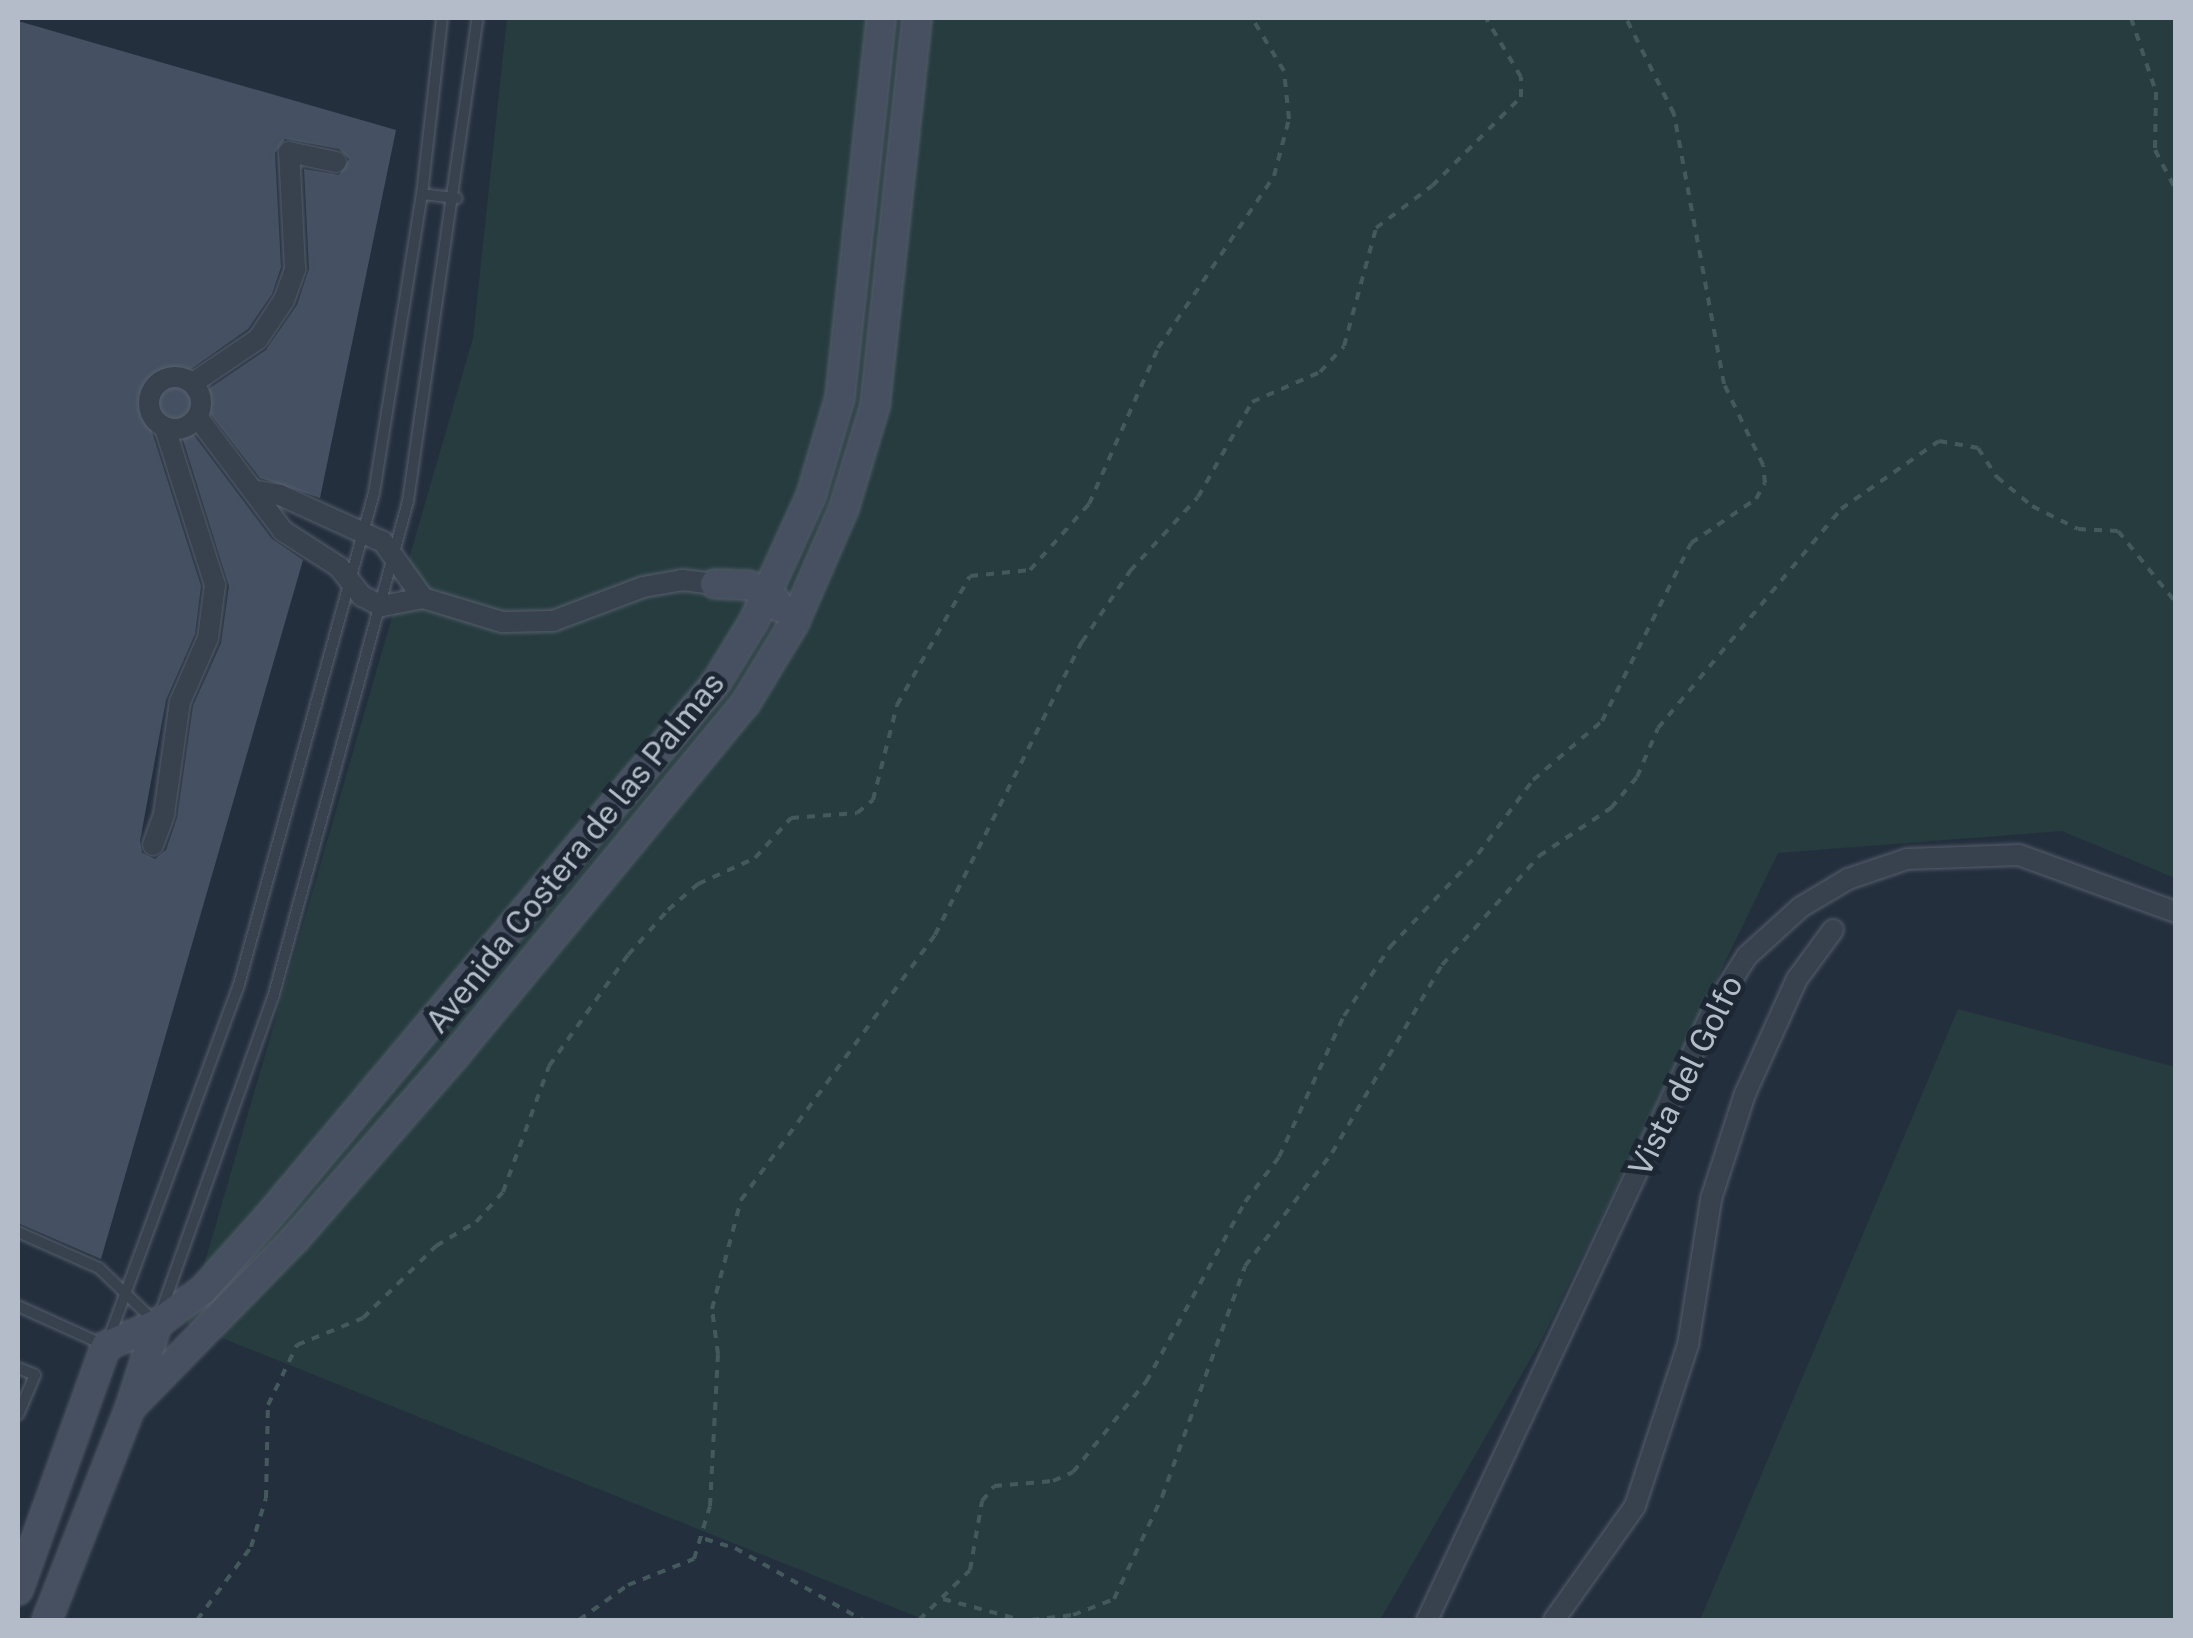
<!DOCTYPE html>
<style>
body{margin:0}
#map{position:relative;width:2193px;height:1638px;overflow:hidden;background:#242f3e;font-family:"Public Sans",sans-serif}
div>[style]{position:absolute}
.green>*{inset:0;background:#263c3f}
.building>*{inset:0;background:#455162}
.path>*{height:4px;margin-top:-2px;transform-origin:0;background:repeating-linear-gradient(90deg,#44595c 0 8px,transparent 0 16px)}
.roads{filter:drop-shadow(0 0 2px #565f6c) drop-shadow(0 0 2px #565f6c)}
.lane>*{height:10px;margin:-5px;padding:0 5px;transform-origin:5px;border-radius:5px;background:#38414e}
.street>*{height:20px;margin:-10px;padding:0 10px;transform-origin:10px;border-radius:10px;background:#38414e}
.street>.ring{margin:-10px;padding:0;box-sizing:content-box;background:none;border:20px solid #38414e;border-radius:50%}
.secondary>*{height:28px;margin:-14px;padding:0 14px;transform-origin:14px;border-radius:14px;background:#465061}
span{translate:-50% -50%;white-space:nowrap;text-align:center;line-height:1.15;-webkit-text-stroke:10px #1d2633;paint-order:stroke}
.street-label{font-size:32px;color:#b4bcc9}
.frame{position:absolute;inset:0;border:20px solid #b4bcc9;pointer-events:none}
</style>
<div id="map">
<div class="green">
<i style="clip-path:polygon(507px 18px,2175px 18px,2175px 878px,2062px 831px,1778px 853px,1542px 1339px,1380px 1620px,925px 1620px,187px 1324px,473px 338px)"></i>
<i style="clip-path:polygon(1958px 1009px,2175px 1067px,2175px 1620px,1700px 1620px)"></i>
</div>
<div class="building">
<i style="clip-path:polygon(evenodd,18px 21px,396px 130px,320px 498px,260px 478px,204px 406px,185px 414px,187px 426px,272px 539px,303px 560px,101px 1259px,18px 1223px,18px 21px,285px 139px,339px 149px,349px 159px,339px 175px,304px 169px,309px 269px,297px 305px,266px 350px,201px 394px,188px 396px,181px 376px,248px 329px,272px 294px,281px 267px,275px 153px,285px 139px,18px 21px,160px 415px,178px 424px,229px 586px,221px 643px,193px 706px,177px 818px,166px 850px,155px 859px,142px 853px,140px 841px,166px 700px,195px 634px,201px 586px,152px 432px,160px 415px)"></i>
</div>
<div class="path">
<i style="left:2131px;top:18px;width:78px;rotate:71.3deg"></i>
<i style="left:2156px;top:92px;width:58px;rotate:91deg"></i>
<i style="left:2155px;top:150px;width:45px;rotate:62.3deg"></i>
<i style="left:705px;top:1539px;width:31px;rotate:17deg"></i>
<i style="left:735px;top:1548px;width:147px;rotate:29.4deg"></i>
<i style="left:943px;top:1599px;width:82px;rotate:14.9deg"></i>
<i style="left:197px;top:1620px;width:91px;rotate:-53.5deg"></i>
<i style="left:251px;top:1547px;width:51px;rotate:-73deg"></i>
<i style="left:266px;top:1498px;width:93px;rotate:-88.8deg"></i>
<i style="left:268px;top:1405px;width:67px;rotate:-64.2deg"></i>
<i style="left:297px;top:1345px;width:71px;rotate:-22.2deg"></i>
<i style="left:363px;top:1318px;width:103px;rotate:-44.6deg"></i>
<i style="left:436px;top:1246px;width:47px;rotate:-31deg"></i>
<i style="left:476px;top:1222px;width:40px;rotate:-48deg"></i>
<i style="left:503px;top:1192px;width:134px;rotate:-69.9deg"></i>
<i style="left:549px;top:1066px;width:136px;rotate:-54.6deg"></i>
<i style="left:628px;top:955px;width:60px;rotate:-48.4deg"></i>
<i style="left:668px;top:910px;width:40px;rotate:-41deg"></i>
<i style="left:698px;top:884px;width:63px;rotate:-24.5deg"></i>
<i style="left:755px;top:858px;width:54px;rotate:-48deg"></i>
<i style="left:791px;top:818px;width:66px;rotate:-4.3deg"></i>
<i style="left:857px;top:813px;width:21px;rotate:-39deg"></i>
<i style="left:873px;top:800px;width:98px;rotate:-75.8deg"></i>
<i style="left:897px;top:705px;width:148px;rotate:-60.5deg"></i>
<i style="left:970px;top:576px;width:60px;rotate:-5.7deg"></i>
<i style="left:1030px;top:570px;width:89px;rotate:-48.2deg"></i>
<i style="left:1089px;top:504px;width:171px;rotate:-66.1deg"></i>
<i style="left:1158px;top:348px;width:207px;rotate:-56deg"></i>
<i style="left:1274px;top:176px;width:59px;rotate:-75.3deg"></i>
<i style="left:1289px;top:119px;width:48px;rotate:-95.9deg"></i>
<i style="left:1284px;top:71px;width:62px;rotate:-121.1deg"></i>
<i style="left:579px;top:1620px;width:60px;rotate:-35.5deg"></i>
<i style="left:628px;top:1585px;width:71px;rotate:-21.5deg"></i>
<i style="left:694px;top:1559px;width:55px;rotate:-73.2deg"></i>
<i style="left:710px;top:1506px;width:152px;rotate:-87deg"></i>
<i style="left:718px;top:1354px;width:45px;rotate:-97.6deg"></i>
<i style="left:712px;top:1309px;width:113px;rotate:-75.1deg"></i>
<i style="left:741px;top:1200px;width:328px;rotate:-53.8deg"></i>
<i style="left:935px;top:935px;width:328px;rotate:-63.4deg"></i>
<i style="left:1082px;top:642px;width:86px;rotate:-55.9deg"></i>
<i style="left:1130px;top:571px;width:100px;rotate:-47.4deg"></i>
<i style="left:1198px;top:497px;width:109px;rotate:-60.4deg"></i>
<i style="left:1252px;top:402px;width:74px;rotate:-23.8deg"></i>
<i style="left:1320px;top:372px;width:35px;rotate:-47deg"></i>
<i style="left:1344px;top:346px;width:122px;rotate:-74.8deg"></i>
<i style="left:1376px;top:228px;width:70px;rotate:-36.9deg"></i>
<i style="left:1432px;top:186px;width:126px;rotate:-45deg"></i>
<i style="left:1521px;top:97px;width:20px;rotate:-90deg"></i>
<i style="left:1521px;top:77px;width:69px;rotate:-120.7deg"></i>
<i style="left:919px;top:1620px;width:71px;rotate:-44.4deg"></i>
<i style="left:970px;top:1570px;width:70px;rotate:-80.1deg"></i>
<i style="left:982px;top:1501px;width:19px;rotate:-51deg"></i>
<i style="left:994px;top:1486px;width:59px;rotate:-4.8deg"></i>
<i style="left:1053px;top:1481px;width:22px;rotate:-24deg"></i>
<i style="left:1073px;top:1472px;width:116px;rotate:-51deg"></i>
<i style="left:1146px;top:1382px;width:205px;rotate:-61.2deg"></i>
<i style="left:1245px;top:1202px;width:56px;rotate:-52.9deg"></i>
<i style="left:1279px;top:1157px;width:155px;rotate:-65.3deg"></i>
<i style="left:1344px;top:1016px;width:83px;rotate:-56.3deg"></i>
<i style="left:1390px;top:947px;width:128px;rotate:-46.6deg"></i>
<i style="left:1478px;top:854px;width:92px;rotate:-53.4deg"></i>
<i style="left:1533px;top:780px;width:91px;rotate:-40.5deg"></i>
<i style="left:1602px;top:721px;width:199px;rotate:-63.4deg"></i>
<i style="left:1691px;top:543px;width:78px;rotate:-34.1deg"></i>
<i style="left:1756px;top:499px;width:18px;rotate:-61deg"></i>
<i style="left:1765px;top:483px;width:18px;rotate:-96deg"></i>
<i style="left:1763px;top:465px;width:90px;rotate:-115.7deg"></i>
<i style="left:1724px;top:384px;width:275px;rotate:-100.5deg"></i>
<i style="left:1674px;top:114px;width:107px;rotate:-116.6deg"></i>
<i style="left:1031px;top:1620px;width:42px;rotate:-6.8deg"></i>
<i style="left:1073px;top:1615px;width:44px;rotate:-21.3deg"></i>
<i style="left:1114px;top:1599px;width:113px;rotate:-64.8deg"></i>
<i style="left:1162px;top:1497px;width:245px;rotate:-70.2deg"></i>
<i style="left:1245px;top:1266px;width:143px;rotate:-52.4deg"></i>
<i style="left:1332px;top:1153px;width:218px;rotate:-59.7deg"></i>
<i style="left:1442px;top:965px;width:146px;rotate:-48.3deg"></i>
<i style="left:1539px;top:856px;width:87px;rotate:-33.7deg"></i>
<i style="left:1611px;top:808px;width:40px;rotate:-50deg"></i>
<i style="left:1637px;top:777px;width:53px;rotate:-66.8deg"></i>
<i style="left:1658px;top:728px;width:285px;rotate:-50.1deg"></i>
<i style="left:1841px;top:509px;width:119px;rotate:-34.8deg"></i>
<i style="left:1939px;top:441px;width:40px;rotate:10deg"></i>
<i style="left:1978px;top:448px;width:35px;rotate:57deg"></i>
<i style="left:1997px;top:477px;width:45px;rotate:39.6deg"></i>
<i style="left:2032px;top:506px;width:51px;rotate:26.6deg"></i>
<i style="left:2078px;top:529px;width:40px;rotate:2.9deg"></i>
<i style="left:2118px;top:531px;width:92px;rotate:51.1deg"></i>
</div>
<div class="roads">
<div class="lane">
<i style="left:422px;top:194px;width:35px;rotate:7deg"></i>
<i style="left:18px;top:1232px;width:89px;rotate:24deg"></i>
<i style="left:99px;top:1268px;width:75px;rotate:43.9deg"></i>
<i style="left:18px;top:1306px;width:97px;rotate:24.4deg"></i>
<i style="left:106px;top:1346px;width:382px;rotate:-69.8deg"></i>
<i style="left:238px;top:988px;width:513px;rotate:-74.64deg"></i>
<i style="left:374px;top:493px;width:303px;rotate:-80.9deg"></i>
<i style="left:422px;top:194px;width:177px;rotate:-83.5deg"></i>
<i style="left:162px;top:1309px;width:330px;rotate:-70.4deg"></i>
<i style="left:273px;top:998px;width:515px;rotate:-74.8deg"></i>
<i style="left:408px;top:501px;width:488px;rotate:-81.8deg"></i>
<i style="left:18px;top:1368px;width:18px;rotate:22deg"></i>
<i style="left:35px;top:1375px;width:43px;rotate:113deg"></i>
</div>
<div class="street">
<i class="ring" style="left:149px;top:377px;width:32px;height:32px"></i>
<i style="left:193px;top:383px;width:78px;rotate:-34.1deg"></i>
<i style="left:258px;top:339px;width:47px;rotate:-56.3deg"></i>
<i style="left:284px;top:300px;width:33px;rotate:-70deg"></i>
<i style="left:295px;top:269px;width:117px;rotate:-92.9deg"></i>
<i style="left:289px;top:152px;width:48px;rotate:12deg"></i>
<i style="left:198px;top:418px;width:141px;rotate:53deg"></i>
<i style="left:283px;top:531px;width:67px;rotate:32.7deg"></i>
<i style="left:339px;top:567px;width:37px;rotate:52deg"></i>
<i style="left:362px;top:596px;width:22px;rotate:27deg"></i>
<i style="left:382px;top:606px;width:42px;rotate:-11deg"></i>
<i style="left:256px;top:491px;width:24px;rotate:9deg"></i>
<i style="left:280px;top:495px;width:113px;rotate:24.5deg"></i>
<i style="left:383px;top:542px;width:69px;rotate:54.5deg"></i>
<i style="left:423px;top:598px;width:83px;rotate:16.9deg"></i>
<i style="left:502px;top:622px;width:51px;rotate:-1.1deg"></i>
<i style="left:553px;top:621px;width:96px;rotate:-20.7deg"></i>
<i style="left:643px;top:587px;width:40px;rotate:-10deg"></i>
<i style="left:682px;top:580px;width:33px;rotate:7deg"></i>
<i style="left:153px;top:845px;width:33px;rotate:-70deg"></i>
<i style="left:164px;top:814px;width:113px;rotate:-81.9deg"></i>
<i style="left:180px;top:702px;width:70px;rotate:-66.4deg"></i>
<i style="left:208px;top:638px;width:53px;rotate:-82.5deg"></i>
<i style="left:215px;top:585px;width:165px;rotate:-107.7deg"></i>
<i style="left:1427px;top:1620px;width:676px;rotate:-64.88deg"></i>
<i style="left:1714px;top:1008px;width:62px;rotate:-57.6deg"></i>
<i style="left:1747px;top:956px;width:73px;rotate:-42.2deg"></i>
<i style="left:1801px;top:907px;width:55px;rotate:-30.8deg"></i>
<i style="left:1848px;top:879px;width:62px;rotate:-18.7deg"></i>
<i style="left:1907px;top:859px;width:112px;rotate:-2deg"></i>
<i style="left:2019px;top:855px;width:167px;rotate:20deg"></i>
<i style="left:1554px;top:1620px;width:140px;rotate:-54.6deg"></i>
<i style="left:1635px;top:1506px;width:169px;rotate:-71.8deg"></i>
<i style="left:1688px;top:1345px;width:148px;rotate:-81deg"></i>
<i style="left:1711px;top:1199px;width:110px;rotate:-72.1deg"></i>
<i style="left:1745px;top:1094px;width:126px;rotate:-65.7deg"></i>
<i style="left:1797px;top:979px;width:61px;rotate:-53.7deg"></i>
</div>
<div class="secondary">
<i style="left:715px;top:584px;width:33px;rotate:2deg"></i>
<i style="left:748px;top:585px;width:22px;rotate:21deg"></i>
<i style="left:769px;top:593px;width:18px;rotate:52deg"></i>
<i style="left:132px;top:1402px;width:82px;rotate:-72.2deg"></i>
<i style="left:18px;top:1590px;width:259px;rotate:-70.2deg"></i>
<i style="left:106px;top:1346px;width:56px;rotate:-23.3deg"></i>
<i style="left:157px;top:1324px;width:57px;rotate:-36.5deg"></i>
<i style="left:203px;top:1290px;width:101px;rotate:-48.2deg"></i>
<i style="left:270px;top:1215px;width:694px;rotate:-50.03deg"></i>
<i style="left:716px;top:683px;width:73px;rotate:-58.5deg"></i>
<i style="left:754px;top:621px;width:137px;rotate:-65.5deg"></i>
<i style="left:811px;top:496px;width:102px;rotate:-73.5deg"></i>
<i style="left:840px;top:398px;width:382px;rotate:-83.8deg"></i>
<i style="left:47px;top:1620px;width:228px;rotate:-68.6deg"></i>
<i style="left:130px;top:1408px;width:236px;rotate:-45.7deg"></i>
<i style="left:295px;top:1239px;width:247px;rotate:-48.9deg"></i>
<i style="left:457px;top:1053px;width:452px;rotate:-50.5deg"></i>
<i style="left:745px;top:704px;width:95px;rotate:-58.8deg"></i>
<i style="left:794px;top:623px;width:125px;rotate:-66.5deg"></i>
<i style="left:844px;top:508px;width:108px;rotate:-73.2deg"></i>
<i style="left:875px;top:405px;width:389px;rotate:-83.8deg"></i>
</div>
</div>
<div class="street-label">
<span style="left:575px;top:853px;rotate:-51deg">Avenida Costera de las Palmas</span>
<span style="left:1686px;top:1076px;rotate:-64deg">Vista del Golfo</span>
</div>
<div class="frame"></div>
</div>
